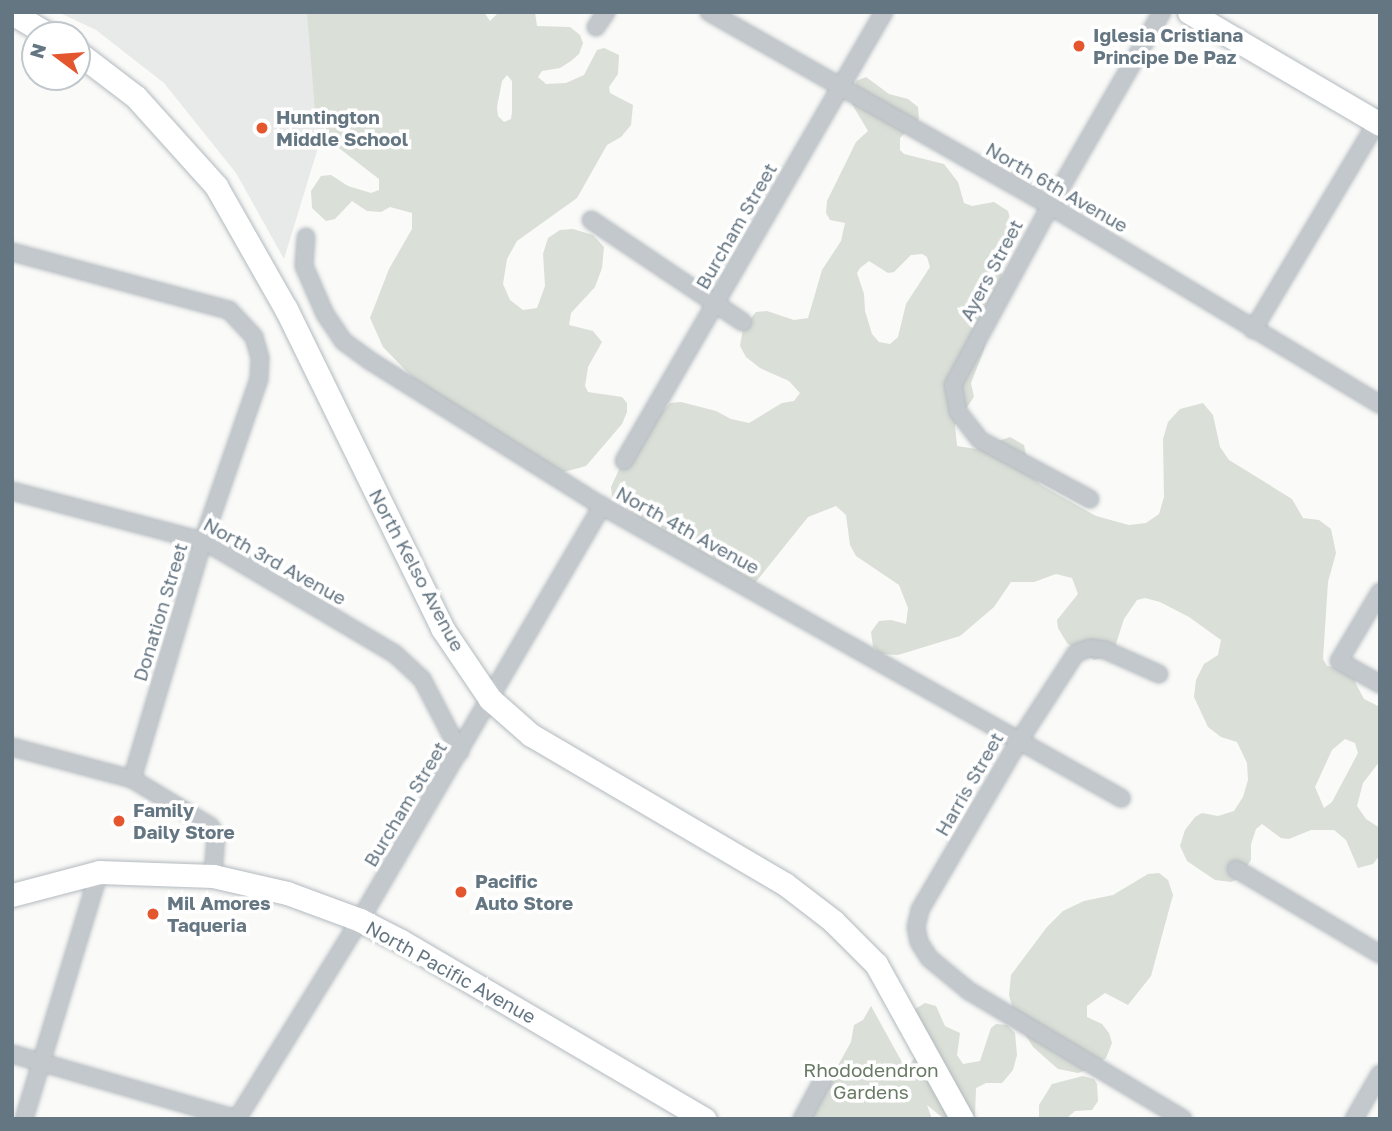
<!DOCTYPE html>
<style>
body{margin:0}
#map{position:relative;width:1392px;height:1131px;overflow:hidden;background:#fafaf8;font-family:"Golos Text",sans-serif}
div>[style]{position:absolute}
.built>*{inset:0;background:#e8e9e9}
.green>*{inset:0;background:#dadfd7}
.roads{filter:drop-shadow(0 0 2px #b3babf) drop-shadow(0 0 2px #b3babf)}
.street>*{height:16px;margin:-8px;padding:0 8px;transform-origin:8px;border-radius:8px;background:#c3c8cc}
.secondary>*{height:23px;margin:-11.5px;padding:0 11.5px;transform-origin:11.5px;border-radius:11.5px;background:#fff}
.dots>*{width:19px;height:19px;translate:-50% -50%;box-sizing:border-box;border:4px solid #fff;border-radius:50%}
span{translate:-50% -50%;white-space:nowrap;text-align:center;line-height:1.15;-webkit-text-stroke:7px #fff;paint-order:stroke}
.poi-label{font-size:19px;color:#657683;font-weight:700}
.left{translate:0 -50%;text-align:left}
.street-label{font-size:19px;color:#657683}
.park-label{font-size:19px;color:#687a64}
.frame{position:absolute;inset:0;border:14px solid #657683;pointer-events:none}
.north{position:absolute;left:21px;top:21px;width:70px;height:70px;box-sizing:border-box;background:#fff;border:2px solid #c1c8cd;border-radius:50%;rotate:286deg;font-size:19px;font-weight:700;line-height:28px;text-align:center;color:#657683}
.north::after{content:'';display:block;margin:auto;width:24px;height:32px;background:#e4572e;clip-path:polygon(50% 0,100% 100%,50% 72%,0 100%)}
</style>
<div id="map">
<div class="built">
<i style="clip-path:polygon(58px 12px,354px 12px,347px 53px,284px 259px,236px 173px,164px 83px,96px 30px)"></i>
</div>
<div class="green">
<i style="clip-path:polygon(evenodd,307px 12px,484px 12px,490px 21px,499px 12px,535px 12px,537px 26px,570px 27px,580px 35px,583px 43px,579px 54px,571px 61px,560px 68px,542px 71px,538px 77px,546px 84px,566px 83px,584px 75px,597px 50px,604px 48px,619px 55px,618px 74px,609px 87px,610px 93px,633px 105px,631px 125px,621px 137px,607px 145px,577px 198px,517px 241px,507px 259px,503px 284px,510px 300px,523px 310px,537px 308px,545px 286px,543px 254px,548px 238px,560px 230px,573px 229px,593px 235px,604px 247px,602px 268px,595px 287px,571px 313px,569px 325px,593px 331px,602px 342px,588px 367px,585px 386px,588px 392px,622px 397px,627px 403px,627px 412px,622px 424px,586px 466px,564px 472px,539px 463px,416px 381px,383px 347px,370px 318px,389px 269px,412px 229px,412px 213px,390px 207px,381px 212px,367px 211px,352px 201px,335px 219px,326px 221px,312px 208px,311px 191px,321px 176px,331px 175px,348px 186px,371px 193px,379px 190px,379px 179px,335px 145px,315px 110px,307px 12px,507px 75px,512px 81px,512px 112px,511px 119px,504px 122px,498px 116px,497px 107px,502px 81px,507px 75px)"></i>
<i style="clip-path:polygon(evenodd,866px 77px,889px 94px,908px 99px,918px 107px,919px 119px,900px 138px,900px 150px,904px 154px,944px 164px,958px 182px,964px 203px,972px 206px,994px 202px,1008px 211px,1012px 226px,997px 253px,997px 264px,1002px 274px,1000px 287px,992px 307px,984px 350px,971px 383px,974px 397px,955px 425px,957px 446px,976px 449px,1010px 437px,1024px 445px,1030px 474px,1041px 485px,1096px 516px,1129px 525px,1146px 523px,1159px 514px,1164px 497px,1163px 439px,1168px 422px,1180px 409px,1203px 403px,1213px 415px,1220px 447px,1229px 460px,1292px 499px,1303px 518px,1319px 520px,1331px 529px,1336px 553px,1328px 582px,1323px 659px,1327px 666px,1354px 670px,1356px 684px,1364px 699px,1380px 707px,1380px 761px,1363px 783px,1357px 806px,1366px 819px,1380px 828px,1380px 855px,1373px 864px,1358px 868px,1346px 840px,1334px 830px,1311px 830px,1289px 839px,1281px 838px,1262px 824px,1256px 829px,1251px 844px,1251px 860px,1238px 879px,1231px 882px,1215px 880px,1187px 861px,1180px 846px,1185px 830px,1195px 817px,1202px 813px,1218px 816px,1234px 811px,1243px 797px,1248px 780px,1247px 763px,1237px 742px,1221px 737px,1208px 727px,1194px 697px,1196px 680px,1204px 664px,1218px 655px,1221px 640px,1189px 617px,1160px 602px,1145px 598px,1137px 600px,1124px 619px,1114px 650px,1109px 656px,1094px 660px,1067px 643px,1058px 628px,1057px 620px,1078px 594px,1072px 578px,1056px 574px,1034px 582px,1011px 582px,994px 607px,960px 636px,898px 655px,882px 654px,873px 647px,871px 632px,879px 621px,891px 620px,906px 624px,908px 608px,899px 585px,856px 556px,850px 545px,846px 515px,836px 506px,808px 517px,751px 588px,741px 591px,732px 589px,612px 497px,611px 487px,628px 450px,670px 403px,681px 402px,716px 411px,731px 419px,749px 423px,782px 403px,794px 401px,800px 393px,789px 381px,760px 368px,746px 357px,740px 346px,743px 328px,756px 312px,767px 311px,794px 320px,808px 318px,822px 270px,841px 241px,845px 223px,830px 220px,826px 213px,827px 201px,856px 142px,868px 131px,852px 104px,856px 81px,866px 77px,922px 254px,927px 257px,930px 267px,906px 304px,898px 337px,890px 344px,879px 342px,872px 334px,865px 311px,864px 294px,857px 273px,860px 268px,869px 261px,888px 273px,894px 272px,911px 255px,922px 254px,866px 77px,1345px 739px,1355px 743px,1358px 753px,1332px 802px,1324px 808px,1315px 787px,1332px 750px,1345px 739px)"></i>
<i style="clip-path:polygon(1159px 873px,1168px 880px,1173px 895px,1151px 976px,1128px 1005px,1105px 993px,1087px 1006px,1087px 1017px,1102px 1024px,1109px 1033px,1112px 1043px,1106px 1058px,1091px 1069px,1078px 1073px,1058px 1069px,1033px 1047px,1015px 1018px,1009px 995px,1011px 975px,1047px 927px,1063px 911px,1084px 901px,1113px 895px,1148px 874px)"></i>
<i style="clip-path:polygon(925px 1003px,936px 1006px,945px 1026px,960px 1033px,957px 1055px,963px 1064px,980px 1061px,991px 1028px,996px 1024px,1007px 1025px,1015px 1033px,1017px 1055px,1013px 1070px,1002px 1083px,986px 1083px,976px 1088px,975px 1115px,971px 1119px,944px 1119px,927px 1105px,932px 1119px,808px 1119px,851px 1042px,854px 1025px,863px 1020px,871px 1006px,902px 1062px,910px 1064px,917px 1055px,909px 1021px,915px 1009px)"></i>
<i style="clip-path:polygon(1083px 1076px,1094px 1079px,1097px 1084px,1098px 1101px,1092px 1110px,1075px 1111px,1066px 1119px,1039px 1119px,1039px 1105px,1052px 1084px)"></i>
</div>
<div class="roads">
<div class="street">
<i style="left:709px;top:12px;width:392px;rotate:29.6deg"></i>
<i style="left:1050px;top:206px;width:385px;rotate:31deg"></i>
<i style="left:596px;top:27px;width:18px;rotate:-56deg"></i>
<i style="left:591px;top:220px;width:183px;rotate:33.9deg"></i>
<i style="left:306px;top:237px;width:29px;rotate:94deg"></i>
<i style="left:304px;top:266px;width:52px;rotate:66.4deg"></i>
<i style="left:325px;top:314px;width:32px;rotate:56deg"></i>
<i style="left:343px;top:341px;width:36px;rotate:36deg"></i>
<i style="left:372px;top:362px;width:271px;rotate:32.1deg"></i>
<i style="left:602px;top:506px;width:596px;rotate:29.36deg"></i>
<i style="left:12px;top:252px;width:225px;rotate:15deg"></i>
<i style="left:229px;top:310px;width:37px;rotate:47deg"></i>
<i style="left:254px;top:337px;width:22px;rotate:74deg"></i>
<i style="left:260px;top:358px;width:21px;rotate:93deg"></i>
<i style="left:259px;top:379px;width:171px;rotate:109.1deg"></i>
<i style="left:203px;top:541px;width:248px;rotate:106.6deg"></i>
<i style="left:1253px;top:330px;width:248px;rotate:-59.2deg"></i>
<i style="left:624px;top:461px;width:519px;rotate:-59.93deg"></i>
<i style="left:12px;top:491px;width:197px;rotate:14.7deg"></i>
<i style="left:203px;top:541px;width:17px;rotate:28deg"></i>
<i style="left:218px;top:549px;width:206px;rotate:30.7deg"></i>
<i style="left:395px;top:654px;width:37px;rotate:43deg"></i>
<i style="left:422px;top:679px;width:82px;rotate:62.5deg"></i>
<i style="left:1090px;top:499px;width:125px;rotate:-151.8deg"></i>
<i style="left:980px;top:440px;width:36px;rotate:-128deg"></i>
<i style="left:958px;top:412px;width:27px;rotate:-100deg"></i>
<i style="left:953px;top:385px;width:204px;rotate:-61.5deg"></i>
<i style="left:1050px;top:206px;width:224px;rotate:-60deg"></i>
<i style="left:1380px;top:592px;width:80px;rotate:120.7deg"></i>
<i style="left:1339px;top:661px;width:47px;rotate:29.3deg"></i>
<i style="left:1159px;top:674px;width:59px;rotate:-156deg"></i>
<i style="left:1105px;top:650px;width:15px;rotate:-172deg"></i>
<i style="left:1090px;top:648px;width:15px;rotate:160deg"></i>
<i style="left:1076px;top:653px;width:105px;rotate:122.9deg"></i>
<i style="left:1019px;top:741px;width:196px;rotate:120.4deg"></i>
<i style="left:920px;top:910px;width:17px;rotate:103deg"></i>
<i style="left:916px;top:927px;width:15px;rotate:79deg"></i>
<i style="left:919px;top:942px;width:19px;rotate:58deg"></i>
<i style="left:929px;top:958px;width:52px;rotate:39.5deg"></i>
<i style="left:969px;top:991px;width:249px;rotate:30.9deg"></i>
<i style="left:12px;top:747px;width:124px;rotate:14.9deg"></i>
<i style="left:132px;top:779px;width:91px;rotate:31.1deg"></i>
<i style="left:210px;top:826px;width:11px;rotate:56deg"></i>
<i style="left:216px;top:835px;width:41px;rotate:94.2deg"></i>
<i style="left:1236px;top:869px;width:167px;rotate:30.6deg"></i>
<i style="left:12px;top:1054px;width:234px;rotate:16.1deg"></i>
<i style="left:237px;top:1119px;width:234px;rotate:-58.3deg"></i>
<i style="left:360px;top:920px;width:480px;rotate:-59.7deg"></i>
<i style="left:24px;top:1119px;width:258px;rotate:-73.1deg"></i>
<i style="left:802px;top:1119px;width:47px;rotate:-61.8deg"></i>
<i style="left:1354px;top:1119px;width:52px;rotate:-60deg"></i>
</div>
<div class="secondary">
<i style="left:1189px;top:12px;width:221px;rotate:30.4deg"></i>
<i style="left:12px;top:13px;width:43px;rotate:30.7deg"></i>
<i style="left:77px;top:52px;width:74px;rotate:37.3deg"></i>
<i style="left:136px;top:97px;width:120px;rotate:48deg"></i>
<i style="left:216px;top:186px;width:142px;rotate:60.4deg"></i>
<i style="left:286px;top:309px;width:355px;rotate:63.9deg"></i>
<i style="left:442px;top:628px;width:86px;rotate:55.9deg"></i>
<i style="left:490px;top:699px;width:55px;rotate:41.3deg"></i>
<i style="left:531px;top:735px;width:294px;rotate:30.4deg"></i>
<i style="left:785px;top:884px;width:61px;rotate:37.6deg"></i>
<i style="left:833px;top:921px;width:61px;rotate:45deg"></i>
<i style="left:876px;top:964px;width:177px;rotate:61deg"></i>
<i style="left:12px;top:895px;width:90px;rotate:-14.8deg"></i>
<i style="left:99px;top:872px;width:114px;rotate:2deg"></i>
<i style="left:213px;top:876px;width:76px;rotate:12.9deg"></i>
<i style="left:287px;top:893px;width:78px;rotate:20.3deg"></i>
<i style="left:360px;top:920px;width:46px;rotate:27.1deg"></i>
<i style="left:401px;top:941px;width:352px;rotate:30.4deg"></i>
</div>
</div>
<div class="dots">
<i style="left:1079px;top:46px;background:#e4572e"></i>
<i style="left:262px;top:128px;background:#e4572e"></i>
<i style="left:119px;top:821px;background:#e4572e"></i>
<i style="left:461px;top:892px;background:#e4572e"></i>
<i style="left:153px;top:914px;background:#e4572e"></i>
</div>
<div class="poi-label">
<span class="left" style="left:1093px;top:46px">Iglesia Cristiana<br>Principe De Paz</span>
<span class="left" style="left:276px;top:128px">Huntington<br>Middle School</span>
<span class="left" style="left:133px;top:821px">Family<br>Daily Store</span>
<span class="left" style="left:475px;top:892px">Pacific<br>Auto Store</span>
<span class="left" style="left:167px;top:914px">Mil Amores<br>Taqueria</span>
</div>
<div class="street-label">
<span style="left:1057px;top:187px;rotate:30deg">North 6th Avenue</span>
<span style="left:736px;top:226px;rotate:-60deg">Burcham Street</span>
<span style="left:991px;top:270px;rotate:-62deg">Ayers Street</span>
<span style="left:688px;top:530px;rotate:29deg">North 4th Avenue</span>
<span style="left:275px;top:561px;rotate:29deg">North 3rd Avenue</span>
<span style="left:417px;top:570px;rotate:62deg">North Kelso Avenue</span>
<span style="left:160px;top:612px;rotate:-73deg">Donation Street</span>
<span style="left:969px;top:784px;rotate:-60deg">Harris Street</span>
<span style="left:405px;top:804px;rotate:-59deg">Burcham Street</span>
<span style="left:451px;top:972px;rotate:29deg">North Pacific Avenue</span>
</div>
<div class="park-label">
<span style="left:871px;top:1081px">Rhododendron<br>Gardens</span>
</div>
<div class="frame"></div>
<div class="north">N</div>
</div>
